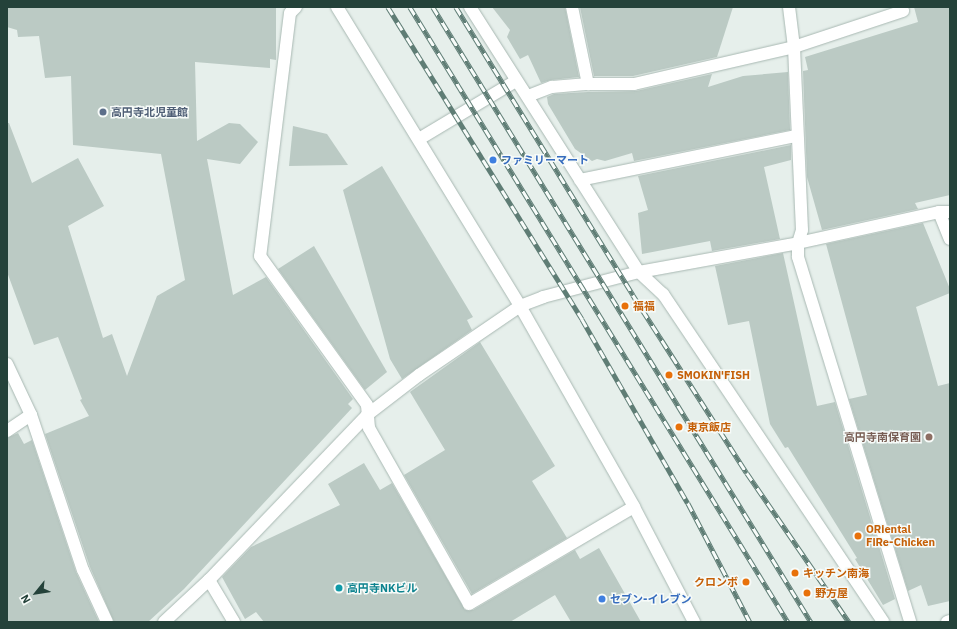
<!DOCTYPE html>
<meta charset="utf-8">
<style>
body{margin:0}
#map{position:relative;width:957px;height:629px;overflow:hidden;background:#e6efeb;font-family:"IBM Plex Sans","Noto Sans JP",sans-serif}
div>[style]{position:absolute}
.building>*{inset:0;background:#bbcac4}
.roads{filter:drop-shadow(0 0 1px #a8b8b2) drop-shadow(0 0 1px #a8b8b2)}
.minor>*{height:12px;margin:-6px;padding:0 6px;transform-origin:6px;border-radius:6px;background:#fff}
.rail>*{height:4.5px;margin-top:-2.25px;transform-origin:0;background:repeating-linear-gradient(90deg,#f7fbf9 0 9px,#5f7d75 0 18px);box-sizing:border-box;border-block:1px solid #5f7d75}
.dots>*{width:11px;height:11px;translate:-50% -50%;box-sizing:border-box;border:2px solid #f7fbf9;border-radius:50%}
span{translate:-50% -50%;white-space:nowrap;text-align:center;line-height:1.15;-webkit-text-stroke:3px #f7fbf9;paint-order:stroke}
.service-label{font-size:11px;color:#4e5e75;font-weight:700}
.left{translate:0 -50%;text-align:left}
.shop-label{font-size:11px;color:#366cbe;font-weight:700}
.food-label{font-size:11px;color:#c56008;font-weight:700}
.right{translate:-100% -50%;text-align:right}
.education-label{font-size:11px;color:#785e54;font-weight:700}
.culture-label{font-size:11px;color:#0d838f;font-weight:700}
.frame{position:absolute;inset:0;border:8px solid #24423a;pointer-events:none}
.north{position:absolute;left:16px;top:573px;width:40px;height:40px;-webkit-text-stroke:3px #f7fbf9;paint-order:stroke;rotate:240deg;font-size:11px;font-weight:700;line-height:16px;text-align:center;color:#24423a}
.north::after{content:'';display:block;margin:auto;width:14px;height:18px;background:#24423a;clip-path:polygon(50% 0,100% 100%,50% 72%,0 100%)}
</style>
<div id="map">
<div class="building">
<i style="clip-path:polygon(7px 7px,276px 7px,276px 60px,270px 59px,270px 68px,195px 62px,197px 141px,229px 123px,240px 124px,258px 142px,240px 164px,207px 159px,233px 295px,266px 277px,353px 399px,348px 404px,352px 408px,184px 589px,148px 622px,114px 622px,90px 567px,45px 434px,89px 416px,80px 400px,82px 399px,58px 337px,34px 345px,7px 272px,7px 123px,9px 123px,32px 183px,78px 158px,104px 206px,68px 226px,103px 338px,112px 334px,127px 376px,157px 296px,185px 280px,161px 154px,73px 145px,71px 76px,45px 78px,39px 36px,18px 37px,17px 30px,7px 27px)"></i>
<i style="clip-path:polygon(492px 7px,565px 7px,579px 77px,551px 80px,541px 83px,528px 55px,520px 59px,507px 37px,510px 30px)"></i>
<i style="clip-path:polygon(580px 7px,733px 7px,717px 57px,633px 76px,594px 76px)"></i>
<i style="clip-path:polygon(914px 7px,950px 7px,950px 195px,915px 203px,918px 209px,822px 230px,807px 177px,803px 71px,808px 70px,805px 57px,918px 22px)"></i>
<i style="clip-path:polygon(788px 72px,790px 130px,634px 161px,632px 153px,605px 161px,597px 159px,592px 161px,575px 149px,548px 104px,547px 97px,554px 94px,588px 92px,636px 91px,712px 74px,708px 87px,743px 76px)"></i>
<i style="clip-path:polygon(293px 126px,327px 134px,348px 165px,289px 166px)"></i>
<i style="clip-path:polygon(791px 145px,791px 160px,764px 167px,780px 239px,712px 251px,710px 241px,642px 254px,638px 213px,648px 210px,638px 176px)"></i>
<i style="clip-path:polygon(382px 166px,473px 317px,467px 320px,472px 330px,402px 379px,390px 359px,343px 190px)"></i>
<i style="clip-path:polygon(923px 223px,950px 289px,950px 293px,916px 307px,938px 386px,950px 383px,950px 601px,928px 606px,921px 585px,908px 591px,849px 399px,867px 395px,826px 244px)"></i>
<i style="clip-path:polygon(314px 246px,387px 372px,365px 390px,278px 269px)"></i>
<i style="clip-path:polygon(783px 253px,817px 406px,835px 402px,895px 599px,883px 605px,855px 559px,857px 558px,788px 447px,785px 448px,770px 424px,749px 321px,728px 325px,715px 266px)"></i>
<i style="clip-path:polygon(480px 342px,555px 466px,532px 481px,567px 538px,472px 594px,404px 475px,445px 450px,410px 392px)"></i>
<i style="clip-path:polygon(18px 433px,24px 444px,32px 440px,76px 572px,99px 622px,7px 622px,7px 438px)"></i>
<i style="clip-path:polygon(364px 463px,380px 490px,392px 483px,465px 610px,473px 610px,575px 550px,580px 559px,599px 548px,641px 622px,571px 622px,555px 595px,510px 622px,264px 622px,256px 612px,245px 619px,222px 577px,251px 547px,340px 505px,328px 484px)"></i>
</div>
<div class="roads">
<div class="minor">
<i style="left:296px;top:7px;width:8px;rotate:135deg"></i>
<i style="left:290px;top:13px;width:245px;rotate:97deg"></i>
<i style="left:260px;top:256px;width:183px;rotate:54.3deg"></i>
<i style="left:367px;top:405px;width:23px;rotate:85deg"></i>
<i style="left:369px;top:428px;width:202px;rotate:60.4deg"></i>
<i style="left:469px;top:604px;width:191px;rotate:-30.5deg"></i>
<i style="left:337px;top:7px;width:351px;rotate:58.5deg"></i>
<i style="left:520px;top:306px;width:231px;rotate:60.4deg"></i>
<i style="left:634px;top:507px;width:130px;rotate:62.4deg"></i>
<i style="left:470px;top:7px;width:314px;rotate:57.5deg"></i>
<i style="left:639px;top:272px;width:33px;rotate:43deg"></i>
<i style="left:663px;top:294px;width:395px;rotate:56.1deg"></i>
<i style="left:572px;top:7px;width:79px;rotate:78.3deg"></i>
<i style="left:789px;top:7px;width:40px;rotate:82.9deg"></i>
<i style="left:794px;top:47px;width:183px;rotate:87.5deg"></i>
<i style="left:802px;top:230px;width:14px;rotate:107deg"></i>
<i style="left:798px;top:243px;width:14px;rotate:90deg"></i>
<i style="left:798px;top:257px;width:382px;rotate:72.9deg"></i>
<i style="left:528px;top:96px;width:26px;rotate:-21deg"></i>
<i style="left:552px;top:87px;width:36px;rotate:-5deg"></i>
<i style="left:588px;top:84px;width:46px"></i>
<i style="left:634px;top:84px;width:164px;rotate:-13deg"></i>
<i style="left:794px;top:47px;width:115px;rotate:-18.3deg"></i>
<i style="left:419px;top:139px;width:113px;rotate:-30.9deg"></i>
<i style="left:580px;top:180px;width:221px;rotate:-11.5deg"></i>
<i style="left:939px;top:212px;width:29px;rotate:68deg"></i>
<i style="left:7px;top:364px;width:56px;rotate:64.8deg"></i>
<i style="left:31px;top:415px;width:163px;rotate:71.5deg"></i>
<i style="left:83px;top:570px;width:57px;rotate:65.2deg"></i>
<i style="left:7px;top:431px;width:29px;rotate:-34deg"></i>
<i style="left:209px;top:580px;width:49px;rotate:59.2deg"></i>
<i style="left:164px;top:622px;width:62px;rotate:-43deg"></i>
<i style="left:209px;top:580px;width:228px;rotate:-46.2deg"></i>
<i style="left:367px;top:415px;width:66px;rotate:-37.6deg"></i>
<i style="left:419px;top:375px;width:122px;rotate:-34.3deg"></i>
<i style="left:520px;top:306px;width:25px;rotate:-21deg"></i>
<i style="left:543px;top:297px;width:99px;rotate:-14.6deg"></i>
<i style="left:639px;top:272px;width:162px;rotate:-10.3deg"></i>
<i style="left:798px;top:243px;width:144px;rotate:-12.4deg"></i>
<i style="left:939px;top:212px;width:11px"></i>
<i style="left:947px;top:622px;width:3px;rotate:-18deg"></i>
</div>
</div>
<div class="rail">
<i style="left:388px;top:7px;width:367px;rotate:58.1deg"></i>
<i style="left:582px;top:319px;width:212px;rotate:60.1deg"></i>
<i style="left:688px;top:503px;width:134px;rotate:62.5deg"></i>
<i style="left:410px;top:7px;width:722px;rotate:58.42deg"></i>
<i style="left:433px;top:7px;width:722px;rotate:58.42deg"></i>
<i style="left:456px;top:7px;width:338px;rotate:58.4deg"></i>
<i style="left:633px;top:295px;width:211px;rotate:57.4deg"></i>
<i style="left:747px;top:473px;width:181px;rotate:55.6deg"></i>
</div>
<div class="dots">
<i style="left:103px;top:112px;background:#5c6f8a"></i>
<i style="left:493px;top:160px;background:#3f7fe0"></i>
<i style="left:625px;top:306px;background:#e8710a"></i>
<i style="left:669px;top:375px;background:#e8710a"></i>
<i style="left:679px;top:427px;background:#e8710a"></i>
<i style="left:929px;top:437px;background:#8d6e63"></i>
<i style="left:858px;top:536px;background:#e8710a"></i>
<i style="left:795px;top:573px;background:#e8710a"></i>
<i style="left:746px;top:582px;background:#e8710a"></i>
<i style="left:339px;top:588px;background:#0f9aa8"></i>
<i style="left:807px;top:593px;background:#e8710a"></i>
<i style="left:602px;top:599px;background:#3f7fe0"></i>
</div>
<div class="service-label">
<span class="left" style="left:111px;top:112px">高円寺北児童館</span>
</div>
<div class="shop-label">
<span class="left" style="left:501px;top:160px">ファミリーマート</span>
<span class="left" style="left:610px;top:599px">セブン-イレブン</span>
</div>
<div class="food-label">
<span class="left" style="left:633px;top:306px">福福</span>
<span class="left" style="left:677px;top:375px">SMOKIN'FISH</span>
<span class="left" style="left:687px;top:427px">東京飯店</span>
<span class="left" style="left:866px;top:536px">ORiental<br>FiRe-Chicken</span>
<span class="left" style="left:803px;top:573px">キッチン南海</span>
<span class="right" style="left:738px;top:582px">クロンボ</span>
<span class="left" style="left:815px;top:593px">野方屋</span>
</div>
<div class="education-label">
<span class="right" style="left:921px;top:437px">高円寺南保育園</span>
</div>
<div class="culture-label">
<span class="left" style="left:347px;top:588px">高円寺NKビル</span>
</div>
<div class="frame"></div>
<div class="north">N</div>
</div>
